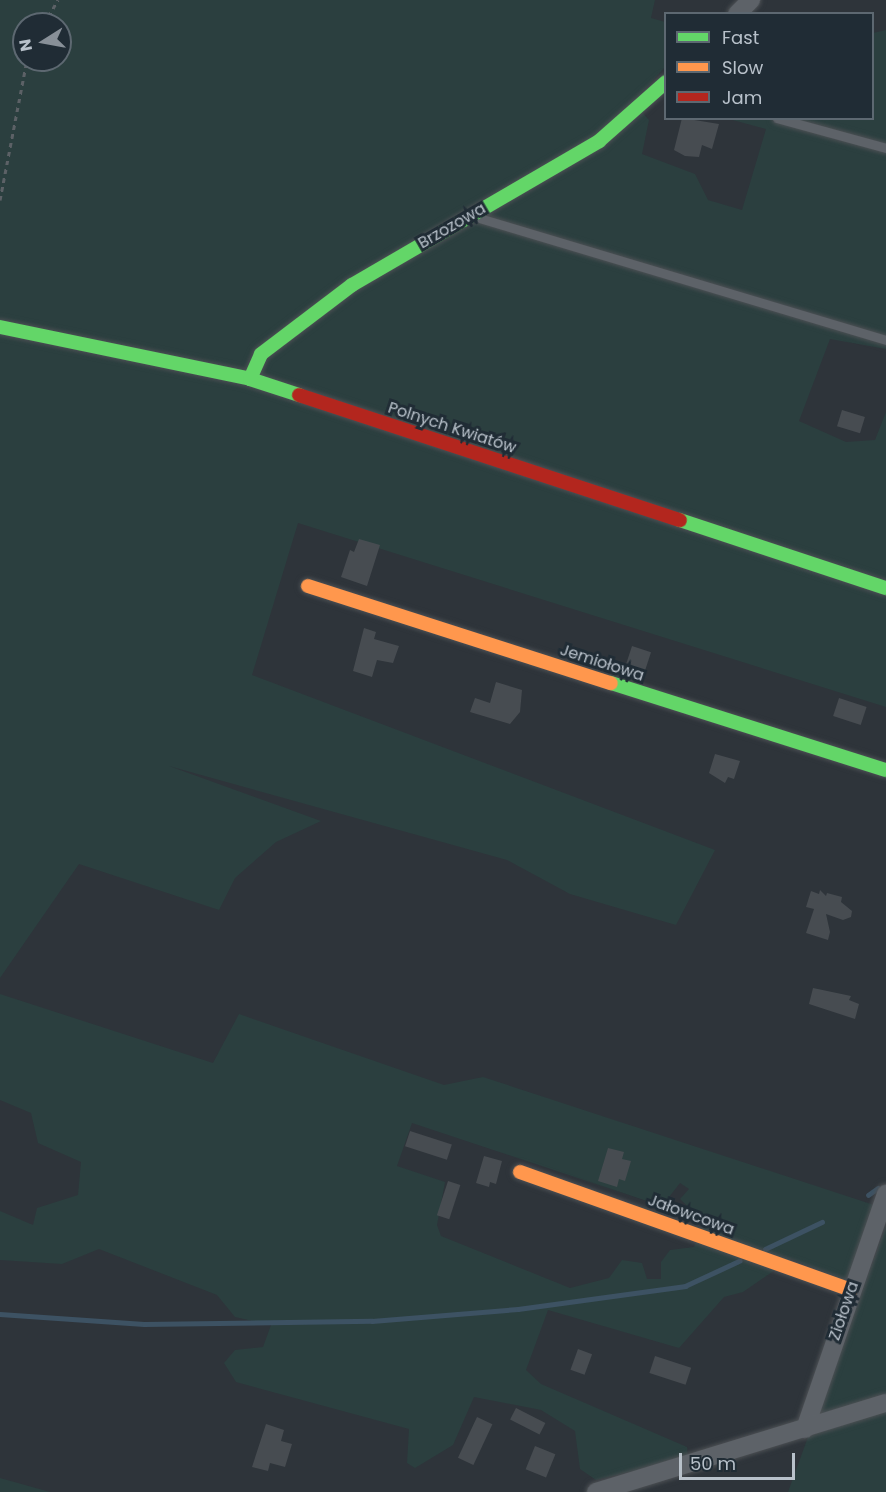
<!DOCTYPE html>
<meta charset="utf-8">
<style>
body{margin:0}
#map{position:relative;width:886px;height:1492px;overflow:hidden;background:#2e343a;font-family:Poppins,sans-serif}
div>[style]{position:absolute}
.green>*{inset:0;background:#2b3f3f}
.stream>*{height:4.5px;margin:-2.25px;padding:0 2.25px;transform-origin:2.25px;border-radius:2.25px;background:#3d5263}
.building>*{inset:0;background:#474c51;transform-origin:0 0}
.path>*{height:3px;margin-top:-1.5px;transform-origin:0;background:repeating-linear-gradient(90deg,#5c6166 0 4.5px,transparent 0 9px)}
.roads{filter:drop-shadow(0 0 2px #4c5054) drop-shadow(0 0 2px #4c5054)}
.lane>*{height:9px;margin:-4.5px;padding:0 4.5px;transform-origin:4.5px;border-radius:4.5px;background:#5d6268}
.street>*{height:18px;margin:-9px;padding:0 9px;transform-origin:9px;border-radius:9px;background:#5d6268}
.fast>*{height:14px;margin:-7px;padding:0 7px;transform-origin:7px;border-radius:7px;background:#63d668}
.slow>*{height:14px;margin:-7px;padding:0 7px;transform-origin:7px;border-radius:7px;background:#ff974d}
.jam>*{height:14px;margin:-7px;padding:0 7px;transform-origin:7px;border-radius:7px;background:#b3261e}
span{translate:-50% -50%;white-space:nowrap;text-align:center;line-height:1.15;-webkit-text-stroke:6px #202c35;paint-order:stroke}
.street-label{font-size:16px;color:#b8c1ca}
.legend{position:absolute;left:664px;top:12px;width:210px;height:108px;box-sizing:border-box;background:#202c35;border:2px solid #5d6871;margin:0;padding:8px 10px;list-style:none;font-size:18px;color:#b8c1ca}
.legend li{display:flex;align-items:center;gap:12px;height:30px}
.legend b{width:30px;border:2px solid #5d6871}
.north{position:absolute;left:12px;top:12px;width:60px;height:60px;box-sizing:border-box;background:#202c35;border:2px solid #5d6871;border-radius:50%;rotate:259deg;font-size:16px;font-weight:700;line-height:24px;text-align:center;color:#b8c1ca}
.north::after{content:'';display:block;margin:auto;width:21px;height:27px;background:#889098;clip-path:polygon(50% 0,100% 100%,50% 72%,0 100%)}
.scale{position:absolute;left:679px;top:1453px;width:116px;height:27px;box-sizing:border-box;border:3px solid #b8c1ca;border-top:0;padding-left:8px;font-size:18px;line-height:21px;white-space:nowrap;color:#b8c1ca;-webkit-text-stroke:4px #202c35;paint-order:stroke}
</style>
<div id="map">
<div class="green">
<i style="clip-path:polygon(evenodd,0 0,655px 0,651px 18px,665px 22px,665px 67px,633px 102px,649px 120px,642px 154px,695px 174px,708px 200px,742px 210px,766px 129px,729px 119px,872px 118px,873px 33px,886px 30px,886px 349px,830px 339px,799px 421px,846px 442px,875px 440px,886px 412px,886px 707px,298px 523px,252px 675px,715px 850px,676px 925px,570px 894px,507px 860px,169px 766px,321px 821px,276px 842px,235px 878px,219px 910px,79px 864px,0 978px,0 0,24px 24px,60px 24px,60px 60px,24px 60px,24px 24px)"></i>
<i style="clip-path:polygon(evenodd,0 994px,213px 1063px,239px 1014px,444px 1085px,483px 1077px,877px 1206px,847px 1281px,791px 1259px,743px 1292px,724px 1297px,679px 1348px,548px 1310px,526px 1370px,541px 1384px,687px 1447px,688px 1458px,596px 1480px,580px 1469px,575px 1431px,541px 1410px,474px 1397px,453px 1445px,415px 1468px,407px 1463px,409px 1429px,236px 1382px,224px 1363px,235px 1350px,263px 1347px,271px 1325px,235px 1317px,217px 1295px,99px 1249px,62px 1264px,0 1260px,0 1211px,33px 1225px,37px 1208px,78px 1195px,81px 1162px,38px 1143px,31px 1113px,0 1100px,0 994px,412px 1123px,662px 1206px,680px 1183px,689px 1189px,680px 1199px,703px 1221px,694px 1247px,670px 1250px,661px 1262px,661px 1279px,647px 1279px,642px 1263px,622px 1260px,609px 1278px,570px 1288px,441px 1236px,437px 1225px,445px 1182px,397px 1166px,412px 1123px)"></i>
<i style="clip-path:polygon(886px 1226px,886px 1492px,788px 1492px,824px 1393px)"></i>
<i style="clip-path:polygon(0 1478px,50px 1492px,0 1492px)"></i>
</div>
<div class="stream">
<i style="left:868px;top:1195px;width:12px;rotate:-35deg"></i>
<i style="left:765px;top:1249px;width:63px;rotate:-25.3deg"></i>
<i style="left:0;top:1314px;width:144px;rotate:4deg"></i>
<i style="left:144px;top:1324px;width:228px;rotate:-0.8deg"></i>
<i style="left:372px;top:1321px;width:146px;rotate:-4.7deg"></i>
<i style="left:518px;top:1309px;width:169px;rotate:-7.8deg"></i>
<i style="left:685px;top:1286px;width:60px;rotate:-24.8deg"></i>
</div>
<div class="building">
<i style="clip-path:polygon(682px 118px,719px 124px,712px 149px,702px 145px,699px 157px,685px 156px,674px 150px)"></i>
<i style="left:842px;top:410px;width:24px;height:17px;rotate:17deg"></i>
<i style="clip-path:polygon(359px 539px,380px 545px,367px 586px,341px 577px,350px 550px,354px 552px)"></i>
<i style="clip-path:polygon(364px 628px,376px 632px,374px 639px,399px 646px,393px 663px,377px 660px,372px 677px,353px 671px)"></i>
<i style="left:632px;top:646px;width:20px;height:24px;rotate:18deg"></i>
<i style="clip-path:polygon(496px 682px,522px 690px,520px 712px,510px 724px,470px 712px,475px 698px,490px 703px)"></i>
<i style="left:839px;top:698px;width:29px;height:19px;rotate:18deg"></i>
<i style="clip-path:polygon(715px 754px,740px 761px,734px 779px,728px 777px,725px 783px,709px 773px)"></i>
<i style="clip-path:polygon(820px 890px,826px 896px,827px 893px,842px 897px,841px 902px,852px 911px,851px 917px,843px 920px,826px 914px,830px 932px,828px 940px,806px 933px,814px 909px,806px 907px,811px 891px,819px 894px)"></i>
<i style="clip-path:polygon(813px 988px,851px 996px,849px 1000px,859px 1004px,855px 1019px,809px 1004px)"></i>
<i style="left:410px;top:1131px;width:44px;height:16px;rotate:18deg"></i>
<i style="clip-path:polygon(608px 1148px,624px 1152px,622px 1159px,631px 1161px,625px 1181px,619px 1179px,617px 1187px,598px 1181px)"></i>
<i style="clip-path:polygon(484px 1156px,502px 1161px,496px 1184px,490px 1182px,489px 1187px,476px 1183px)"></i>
<i style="left:448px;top:1181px;width:13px;height:36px;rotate:18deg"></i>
<i style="left:578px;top:1349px;width:15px;height:22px;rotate:20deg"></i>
<i style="left:655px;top:1356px;width:38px;height:18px;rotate:18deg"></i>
<i style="left:516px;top:1408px;width:33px;height:13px;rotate:27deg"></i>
<i style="left:477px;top:1417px;width:17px;height:45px;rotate:25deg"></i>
<i style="clip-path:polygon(266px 1424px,284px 1430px,281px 1441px,292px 1444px,285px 1467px,270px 1463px,268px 1471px,252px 1467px)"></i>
<i style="left:535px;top:1446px;width:22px;height:25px;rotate:22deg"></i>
</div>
<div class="path">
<i style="left:44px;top:24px;width:28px;rotate:-60deg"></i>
<i style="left:0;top:200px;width:143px;rotate:-79.1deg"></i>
</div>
<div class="roads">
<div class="lane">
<i style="left:777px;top:118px;width:113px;rotate:15.4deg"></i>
<i style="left:476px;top:217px;width:428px;rotate:16.7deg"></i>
</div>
<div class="street">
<i style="left:737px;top:14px;width:20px;rotate:-45deg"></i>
<i style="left:805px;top:1429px;width:249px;rotate:-71deg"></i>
<i style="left:596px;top:1492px;width:303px;rotate:-17.1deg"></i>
</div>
<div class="fast">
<i style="left:0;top:327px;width:255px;rotate:11.7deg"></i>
<i style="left:250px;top:379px;width:52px;rotate:18.1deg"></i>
<i style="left:250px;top:379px;width:27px;rotate:-66deg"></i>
<i style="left:261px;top:354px;width:114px;rotate:-37.2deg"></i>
<i style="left:352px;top:285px;width:286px;rotate:-30.2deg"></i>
<i style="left:599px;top:141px;width:89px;rotate:-41.4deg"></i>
<i style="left:680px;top:520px;width:217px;rotate:18.3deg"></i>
<i style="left:611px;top:683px;width:288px;rotate:17.6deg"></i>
</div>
<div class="slow">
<i style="left:308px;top:586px;width:318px;rotate:17.8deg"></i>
<i style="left:520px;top:1172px;width:351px;rotate:19.6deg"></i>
</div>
<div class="jam">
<i style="left:299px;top:395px;width:401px;rotate:18.2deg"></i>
</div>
</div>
<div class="street-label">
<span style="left:452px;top:226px;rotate:-30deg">Brzozowa</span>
<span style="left:452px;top:428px;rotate:18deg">Polnych Kwiatów</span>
<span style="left:602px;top:663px;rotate:18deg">Jemiołowa</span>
<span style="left:691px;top:1215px;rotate:20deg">Jałowcowa</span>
<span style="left:844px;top:1311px;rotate:-71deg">Ziołowa</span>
</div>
<ul class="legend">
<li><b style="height:8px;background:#63d668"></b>Fast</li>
<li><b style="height:8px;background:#ff974d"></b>Slow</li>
<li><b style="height:8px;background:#b3261e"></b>Jam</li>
</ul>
<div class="north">N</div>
<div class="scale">50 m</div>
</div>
